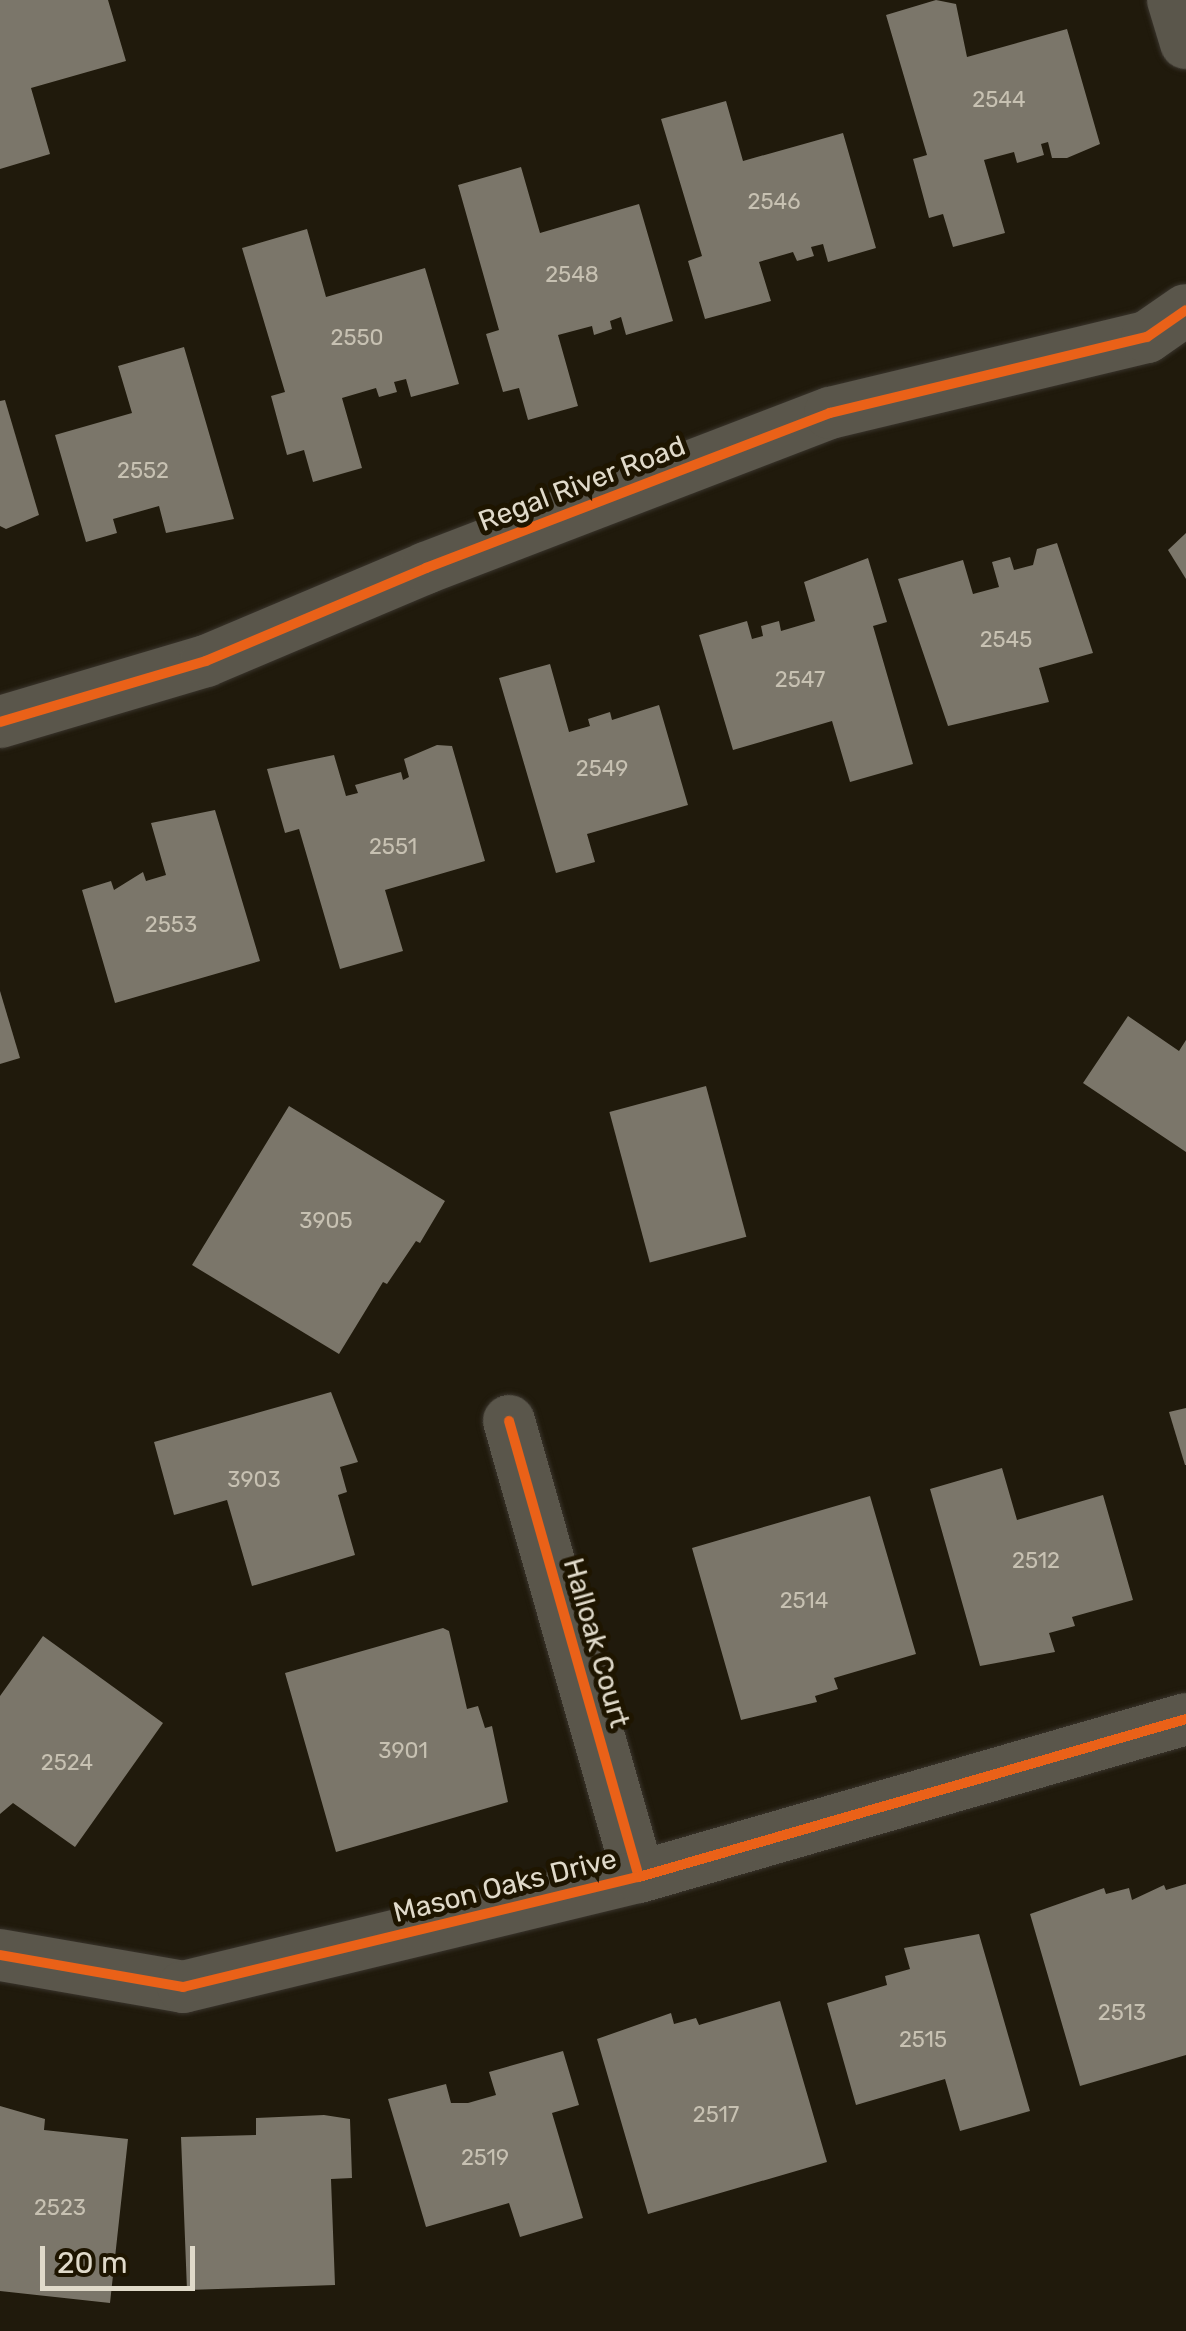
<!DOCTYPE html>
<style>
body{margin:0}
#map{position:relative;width:1186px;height:2331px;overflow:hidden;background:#201a0c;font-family:Rubik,sans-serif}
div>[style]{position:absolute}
.building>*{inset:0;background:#7b766a;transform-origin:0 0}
.roads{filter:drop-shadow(0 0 2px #39342c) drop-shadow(0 0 2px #39342c)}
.minor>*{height:52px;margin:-26px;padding:0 26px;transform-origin:26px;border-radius:26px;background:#5a564b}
.cycleway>*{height:10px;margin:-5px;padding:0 5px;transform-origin:5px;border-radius:5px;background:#ea6118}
span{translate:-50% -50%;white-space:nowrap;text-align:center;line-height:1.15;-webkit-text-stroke:10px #1e1500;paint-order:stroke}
.number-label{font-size:22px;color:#c7c1b2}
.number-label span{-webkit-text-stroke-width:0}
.street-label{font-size:28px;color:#e0daca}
.scale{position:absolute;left:40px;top:2246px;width:155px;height:45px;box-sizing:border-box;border:5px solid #e0daca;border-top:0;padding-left:12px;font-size:30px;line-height:35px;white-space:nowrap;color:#e0daca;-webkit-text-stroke:8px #1e1500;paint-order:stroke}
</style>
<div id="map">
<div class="building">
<i style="clip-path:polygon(0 0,108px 0,126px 61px,31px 88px,50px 154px,0 169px)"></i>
<i style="clip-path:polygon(936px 0,956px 4px,967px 57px,1067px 29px,1100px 144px,1067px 158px,1052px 158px,1048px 142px,1041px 144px,1044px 155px,1017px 163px,1014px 152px,984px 160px,1005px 233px,953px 247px,943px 214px,929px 218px,913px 159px,927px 155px,886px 15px)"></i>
<i style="clip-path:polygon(726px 101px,743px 161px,843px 133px,876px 248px,828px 262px,823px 244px,811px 247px,814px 256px,797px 261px,793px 252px,759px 262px,771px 301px,705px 319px,688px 261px,702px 256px,661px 119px)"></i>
<i style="clip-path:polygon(521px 167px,540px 233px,639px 204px,673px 321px,626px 335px,621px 317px,610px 321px,612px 329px,594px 335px,592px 326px,558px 335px,578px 406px,528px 420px,519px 388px,503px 392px,486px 334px,499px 330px,458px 185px)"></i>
<i style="clip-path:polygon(307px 229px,326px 297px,425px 268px,459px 384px,411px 397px,406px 379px,394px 382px,397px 392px,379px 397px,376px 388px,342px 398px,362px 468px,313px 482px,304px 450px,287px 455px,271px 396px,285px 392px,242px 248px)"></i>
<i style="clip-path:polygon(184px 347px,234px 519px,166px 533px,159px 506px,113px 519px,117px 533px,86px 542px,55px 435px,132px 413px,118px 366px)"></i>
<i style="clip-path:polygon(5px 400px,39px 515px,6px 529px,0 526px,0 401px)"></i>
<i style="clip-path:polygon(1186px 533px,1186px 579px,1168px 550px)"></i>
<i style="clip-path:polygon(1057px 543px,1093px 653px,1039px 668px,1049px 702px,948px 726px,898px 579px,963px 560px,973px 594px,999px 587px,992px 562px,1010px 557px,1014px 570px,1033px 565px,1037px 549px)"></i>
<i style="clip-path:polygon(868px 558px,887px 622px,873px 626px,913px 764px,850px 782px,832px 721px,733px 750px,699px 635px,747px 621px,752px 639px,763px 636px,761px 626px,779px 621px,781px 631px,815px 621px,804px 582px)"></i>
<i style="clip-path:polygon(550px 664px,569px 732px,590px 726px,588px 719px,610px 712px,612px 720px,659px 705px,688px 805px,587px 834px,595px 862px,556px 873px,499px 678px)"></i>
<i style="clip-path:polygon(437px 745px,452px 746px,485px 861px,385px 890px,403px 951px,340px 969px,299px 829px,285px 833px,267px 769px,334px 755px,346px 796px,358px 793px,355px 785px,401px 772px,403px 780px,409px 777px,404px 759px)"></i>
<i style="clip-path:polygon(215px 810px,260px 961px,115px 1003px,82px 890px,111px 881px,114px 890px,143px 872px,146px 881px,166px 875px,151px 823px)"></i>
<i style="clip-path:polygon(0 991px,20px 1058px,0 1064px)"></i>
<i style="clip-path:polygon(1128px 1016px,1179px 1051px,1186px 1040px,1186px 1152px,1083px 1083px)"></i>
<i style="left:706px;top:1086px;width:156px;height:100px;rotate:75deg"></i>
<i style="clip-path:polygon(289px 1106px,445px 1201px,420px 1243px,416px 1241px,387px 1284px,383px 1282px,339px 1354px,192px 1265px)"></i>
<i style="clip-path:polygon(331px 1392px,358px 1462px,340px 1467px,347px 1492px,338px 1495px,355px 1555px,252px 1586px,227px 1500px,174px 1515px,154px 1442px)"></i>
<i style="clip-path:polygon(1186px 1408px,1186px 1465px,1185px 1465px,1169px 1412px)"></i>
<i style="clip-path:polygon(1002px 1468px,1017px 1520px,1103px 1495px,1133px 1600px,1072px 1617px,1075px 1626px,1049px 1633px,1055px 1652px,980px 1666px,930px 1489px)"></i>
<i style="clip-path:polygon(870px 1496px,916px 1654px,834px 1678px,838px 1689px,815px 1696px,817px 1702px,741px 1720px,692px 1548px)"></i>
<i style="clip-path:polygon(443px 1628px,449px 1631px,467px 1709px,478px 1706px,485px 1728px,492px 1726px,508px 1802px,336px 1852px,285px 1673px)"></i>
<i style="clip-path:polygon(43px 1636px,163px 1723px,75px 1847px,13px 1803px,0 1814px,0 1696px)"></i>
<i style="clip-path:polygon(1186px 1884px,1186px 2055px,1080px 2086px,1030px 1914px,1104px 1888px,1106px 1894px,1129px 1888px,1132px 1900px,1164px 1885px,1166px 1890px)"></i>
<i style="clip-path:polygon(979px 1934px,1030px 2111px,960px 2131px,945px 2079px,856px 2105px,827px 2003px,887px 1985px,885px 1976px,910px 1969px,904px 1948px)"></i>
<i style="clip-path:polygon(780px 2001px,827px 2162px,648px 2214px,597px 2039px,671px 2013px,674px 2024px,696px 2018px,699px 2025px)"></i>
<i style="clip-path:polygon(563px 2051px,579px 2105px,552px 2113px,583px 2218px,520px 2237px,509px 2203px,426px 2227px,388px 2099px,446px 2084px,451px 2103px,468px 2103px,496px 2095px,489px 2072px)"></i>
<i style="clip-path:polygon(0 2106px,45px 2119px,44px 2130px,128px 2139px,110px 2303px,0 2291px)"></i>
<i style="clip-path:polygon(324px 2115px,350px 2119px,352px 2178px,331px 2179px,335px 2285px,187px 2290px,181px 2137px,256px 2135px,256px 2118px)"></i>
</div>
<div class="roads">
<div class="minor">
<i style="left:1173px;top:0;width:45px;rotate:73.2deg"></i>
<i style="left:0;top:722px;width:215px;rotate:-16.5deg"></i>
<i style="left:206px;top:661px;width:239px;rotate:-22.9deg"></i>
<i style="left:426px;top:568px;width:433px;rotate:-21deg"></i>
<i style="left:830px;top:413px;width:326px;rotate:-13.5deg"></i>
<i style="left:1147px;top:337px;width:47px;rotate:-34.7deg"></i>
<i style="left:509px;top:1421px;width:474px;rotate:74.1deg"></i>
<i style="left:0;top:1955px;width:186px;rotate:9.9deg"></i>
<i style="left:183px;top:1987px;width:469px;rotate:-13.6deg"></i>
<i style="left:639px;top:1877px;width:569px;rotate:-16.11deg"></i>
</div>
</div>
<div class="cycleway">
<i style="left:0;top:722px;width:215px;rotate:-16.5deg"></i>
<i style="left:206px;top:661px;width:239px;rotate:-22.9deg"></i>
<i style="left:426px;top:568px;width:433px;rotate:-21deg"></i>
<i style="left:830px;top:413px;width:326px;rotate:-13.5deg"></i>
<i style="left:1147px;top:337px;width:47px;rotate:-34.7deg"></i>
<i style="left:509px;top:1421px;width:474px;rotate:74.1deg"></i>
<i style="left:0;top:1955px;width:186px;rotate:9.9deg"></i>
<i style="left:183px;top:1987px;width:469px;rotate:-13.6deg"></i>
<i style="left:639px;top:1877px;width:569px;rotate:-16.11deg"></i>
</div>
<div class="number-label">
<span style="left:999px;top:100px">2544</span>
<span style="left:774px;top:202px">2546</span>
<span style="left:572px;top:275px">2548</span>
<span style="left:357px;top:338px">2550</span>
<span style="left:143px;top:471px">2552</span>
<span style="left:1006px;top:640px">2545</span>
<span style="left:800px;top:680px">2547</span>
<span style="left:602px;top:769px">2549</span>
<span style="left:393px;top:847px">2551</span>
<span style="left:171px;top:925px">2553</span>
<span style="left:326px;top:1221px">3905</span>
<span style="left:254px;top:1480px">3903</span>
<span style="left:1036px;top:1561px">2512</span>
<span style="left:804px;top:1601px">2514</span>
<span style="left:403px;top:1751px">3901</span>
<span style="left:67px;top:1763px">2524</span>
<span style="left:1122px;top:2013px">2513</span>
<span style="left:923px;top:2040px">2515</span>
<span style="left:716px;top:2115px">2517</span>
<span style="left:485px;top:2158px">2519</span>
<span style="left:60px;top:2208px">2523</span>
</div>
<div class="street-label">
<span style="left:582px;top:484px;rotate:-21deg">Regal River Road</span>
<span style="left:596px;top:1643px;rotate:74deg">Halloak Court</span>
<span style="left:505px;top:1886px;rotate:-14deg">Mason Oaks Drive</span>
</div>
<div class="scale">20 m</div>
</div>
